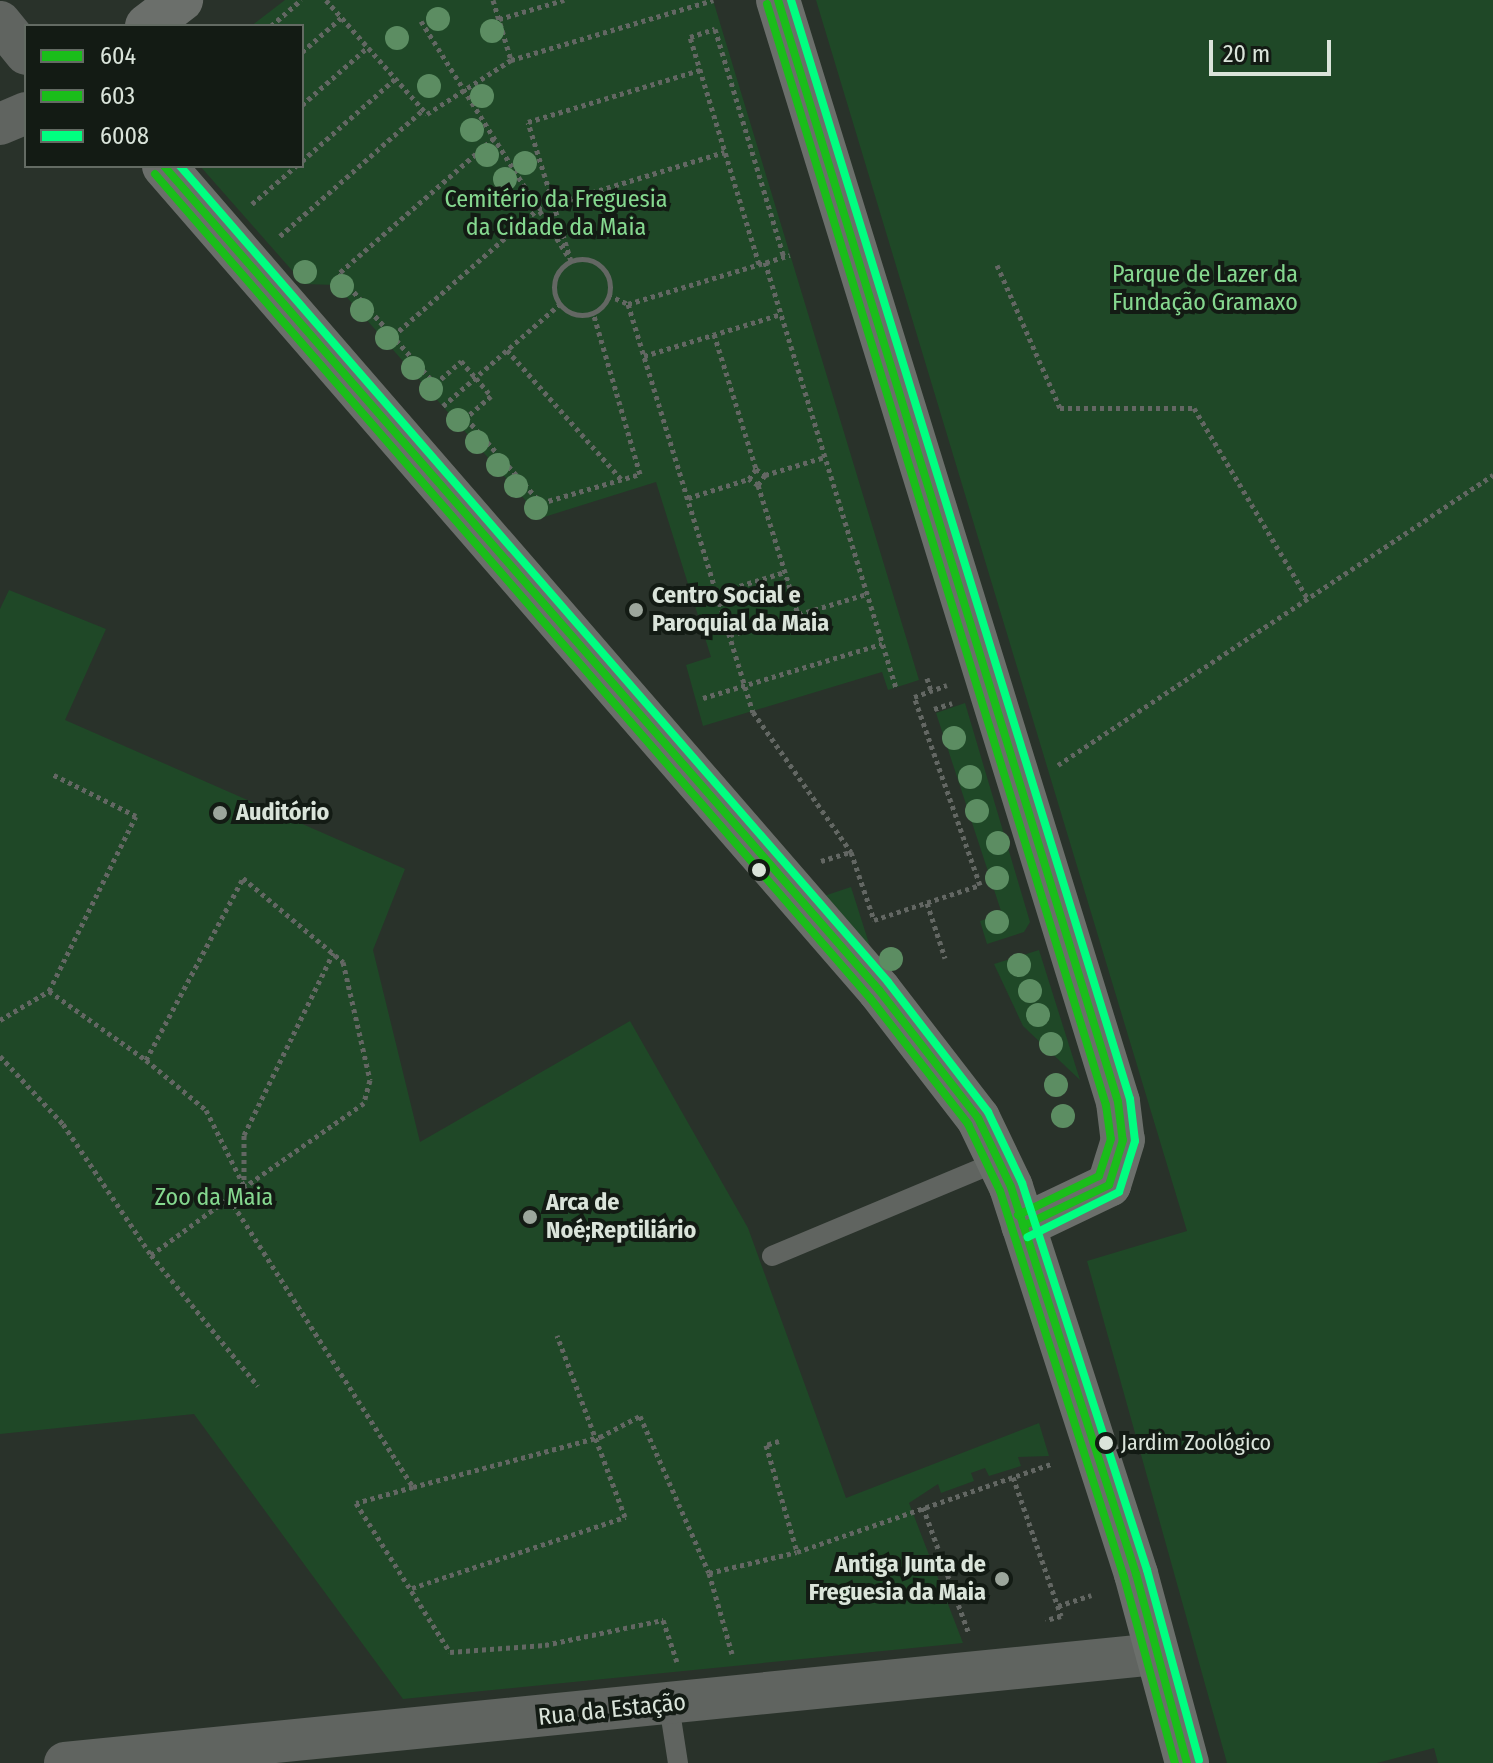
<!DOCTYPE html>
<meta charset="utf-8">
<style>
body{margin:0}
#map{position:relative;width:1493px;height:1763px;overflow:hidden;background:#29322a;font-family:"Fira Sans Condensed",sans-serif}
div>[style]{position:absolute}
.green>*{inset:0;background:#1f4827}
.path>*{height:5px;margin-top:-2.5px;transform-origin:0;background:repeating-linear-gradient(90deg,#636763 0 4px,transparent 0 8px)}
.path>.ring{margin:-2.5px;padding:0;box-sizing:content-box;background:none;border:5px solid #636763;border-radius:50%}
.service>*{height:20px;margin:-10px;padding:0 10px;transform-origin:10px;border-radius:10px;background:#606460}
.minor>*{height:42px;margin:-21px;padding:0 21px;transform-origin:21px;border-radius:21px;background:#606460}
.secondary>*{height:44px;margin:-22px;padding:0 22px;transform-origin:22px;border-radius:22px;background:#6b6f6b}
.bus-1>*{height:8px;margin:-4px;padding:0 4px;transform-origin:4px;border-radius:4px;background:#1abd1a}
.bus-2>*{height:8px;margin:-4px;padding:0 4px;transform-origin:4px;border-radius:4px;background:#1abd1a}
.bus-3>*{height:8px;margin:-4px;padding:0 4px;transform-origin:4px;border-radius:4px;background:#00ff80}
.trees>*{width:24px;height:24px;margin:-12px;border-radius:50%;background:#5c8d62}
.dots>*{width:22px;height:22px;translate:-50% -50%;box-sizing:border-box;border:4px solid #131b14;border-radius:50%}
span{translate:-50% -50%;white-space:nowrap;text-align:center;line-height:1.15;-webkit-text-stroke:8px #131b14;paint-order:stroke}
.bus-label{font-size:22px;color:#dae4da}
.left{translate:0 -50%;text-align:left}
.park-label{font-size:24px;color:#85d88f}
.poi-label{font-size:24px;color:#dae4da;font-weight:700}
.right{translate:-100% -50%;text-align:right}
.street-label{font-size:24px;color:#dae4da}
.legend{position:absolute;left:24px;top:24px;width:280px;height:144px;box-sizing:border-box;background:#131b14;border:2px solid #636b63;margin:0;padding:10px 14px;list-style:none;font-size:24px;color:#dae4da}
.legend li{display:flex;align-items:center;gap:16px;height:40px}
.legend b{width:40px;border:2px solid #636b63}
.scale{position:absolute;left:1209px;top:40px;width:122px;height:36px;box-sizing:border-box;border:4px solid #dae4da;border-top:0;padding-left:10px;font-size:24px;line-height:28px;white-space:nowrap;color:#dae4da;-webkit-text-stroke:6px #131b14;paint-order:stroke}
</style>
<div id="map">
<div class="green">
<i style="clip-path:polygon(285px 0,713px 0,919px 680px,888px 690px,882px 672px,703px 726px,686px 665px,711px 657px,656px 482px,541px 518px,336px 285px,304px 284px,200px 166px,302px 166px,302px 26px,251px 26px)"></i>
<i style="clip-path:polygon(816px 0,1493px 0,1493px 1763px,1438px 1763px,1434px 1748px,1377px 1763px,1227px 1763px,1087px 1261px,1187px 1231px)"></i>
<i style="clip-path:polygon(9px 590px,106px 629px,65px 720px,405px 869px,373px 950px,420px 1142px,630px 1021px,748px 1228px,846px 1498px,1039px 1423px,1049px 1456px,1018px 1457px,1021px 1466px,989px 1476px,985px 1468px,971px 1473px,974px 1481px,941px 1493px,938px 1484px,909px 1503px,963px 1643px,403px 1699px,194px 1414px,0 1434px,0 609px)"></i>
<i style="clip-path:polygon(965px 703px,1030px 922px,1024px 932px,987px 944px,980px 921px,1002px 914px,936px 713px)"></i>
<i style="clip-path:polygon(851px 887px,873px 956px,821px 897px)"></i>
<i style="clip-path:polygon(1039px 950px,1080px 1080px,1023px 1026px,994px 964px)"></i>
</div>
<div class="path">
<i style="left:326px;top:0;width:152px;rotate:48.5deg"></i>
<i style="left:427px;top:114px;width:100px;rotate:-32.7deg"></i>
<i style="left:493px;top:0;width:63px;rotate:73.3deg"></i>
<i style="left:511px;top:60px;width:211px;rotate:-16.5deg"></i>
<i style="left:499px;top:19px;width:68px;rotate:-16.3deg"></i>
<i style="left:421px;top:21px;width:276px;rotate:58deg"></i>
<i style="left:271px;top:26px;width:40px;rotate:-41deg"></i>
<i style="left:302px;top:52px;width:53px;rotate:-41.2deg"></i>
<i style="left:302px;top:105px;width:88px;rotate:-41.3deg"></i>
<i style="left:494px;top:138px;width:207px;rotate:138.9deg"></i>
<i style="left:338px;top:274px;width:147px;rotate:48.6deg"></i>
<i style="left:435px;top:384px;width:35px;rotate:-41deg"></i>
<i style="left:461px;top:361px;width:23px;rotate:49deg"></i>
<i style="left:476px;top:378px;width:23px;rotate:50deg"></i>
<i style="left:491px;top:396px;width:33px;rotate:139deg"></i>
<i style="left:466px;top:418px;width:113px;rotate:48.6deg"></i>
<i style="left:541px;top:503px;width:103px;rotate:-16.3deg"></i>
<i style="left:640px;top:474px;width:169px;rotate:-106.2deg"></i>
<i style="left:302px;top:161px;width:124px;rotate:-41.4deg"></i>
<i style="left:252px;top:204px;width:58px;rotate:-40.8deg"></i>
<i style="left:280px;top:236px;width:191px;rotate:-41.4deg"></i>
<i class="ring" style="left:554px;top:259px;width:51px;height:51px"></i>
<i style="left:571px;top:261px;width:145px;rotate:-107.2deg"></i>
<i style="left:528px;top:122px;width:180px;rotate:-16.8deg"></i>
<i style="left:765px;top:262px;width:446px;rotate:72.9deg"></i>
<i style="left:759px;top:264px;width:237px;rotate:-106.9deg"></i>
<i style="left:690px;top:37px;width:26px;rotate:-18deg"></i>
<i style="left:715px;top:29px;width:238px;rotate:73.2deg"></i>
<i style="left:997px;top:265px;width:156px;rotate:66.2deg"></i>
<i style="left:1060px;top:408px;width:134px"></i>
<i style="left:1194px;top:408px;width:222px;rotate:59.2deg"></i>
<i style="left:608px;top:295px;width:22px;rotate:24deg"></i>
<i style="left:628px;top:304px;width:169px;rotate:-16.8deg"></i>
<i style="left:628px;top:304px;width:427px;rotate:73deg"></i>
<i style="left:753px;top:712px;width:171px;rotate:55deg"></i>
<i style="left:714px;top:334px;width:141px;rotate:72.7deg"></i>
<i style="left:393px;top:336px;width:193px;rotate:-41.2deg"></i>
<i style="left:538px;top:209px;width:195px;rotate:-17deg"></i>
<i style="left:507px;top:350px;width:172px;rotate:48.5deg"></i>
<i style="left:644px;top:356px;width:143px;rotate:-17deg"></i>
<i style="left:443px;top:406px;width:155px;rotate:-41.1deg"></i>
<i style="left:765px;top:475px;width:63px;rotate:-16.7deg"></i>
<i style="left:758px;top:485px;width:135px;rotate:72.8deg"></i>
<i style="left:688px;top:498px;width:64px;rotate:-17.3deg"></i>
<i style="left:749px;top:479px;width:12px;rotate:-55deg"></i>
<i style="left:756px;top:469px;width:11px;rotate:34deg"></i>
<i style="left:765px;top:475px;width:12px;rotate:125deg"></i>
<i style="left:758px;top:485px;width:11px;rotate:-146deg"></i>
<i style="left:717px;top:593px;width:71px;rotate:-17.2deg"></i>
<i style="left:730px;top:635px;width:143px;rotate:-16.7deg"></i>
<i style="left:927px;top:678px;width:14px;rotate:73deg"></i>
<i style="left:703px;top:698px;width:187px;rotate:-16.8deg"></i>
<i style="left:934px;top:709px;width:19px;rotate:-18deg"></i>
<i style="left:1058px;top:765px;width:523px;rotate:-33.69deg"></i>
<i style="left:821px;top:861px;width:31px;rotate:-17deg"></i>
<i style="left:851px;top:852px;width:72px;rotate:71.3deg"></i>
<i style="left:874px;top:920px;width:112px;rotate:-18.3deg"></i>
<i style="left:980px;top:885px;width:199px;rotate:-109.3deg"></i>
<i style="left:914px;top:697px;width:35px;rotate:-20deg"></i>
<i style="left:927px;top:903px;width:58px;rotate:71.9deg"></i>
<i style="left:49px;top:991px;width:195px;rotate:-63.6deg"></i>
<i style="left:136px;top:816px;width:94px;rotate:-153.4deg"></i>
<i style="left:0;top:1020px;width:57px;rotate:-30.6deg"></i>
<i style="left:49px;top:991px;width:119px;rotate:35.4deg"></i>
<i style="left:146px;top:1060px;width:206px;rotate:-61.9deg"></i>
<i style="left:243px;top:878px;width:131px;rotate:40deg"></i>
<i style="left:343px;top:962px;width:121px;rotate:77.1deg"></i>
<i style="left:370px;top:1080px;width:24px;rotate:105deg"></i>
<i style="left:364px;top:1103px;width:165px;rotate:144.9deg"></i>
<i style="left:0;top:1056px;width:93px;rotate:47.2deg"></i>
<i style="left:63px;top:1124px;width:158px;rotate:56.1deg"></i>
<i style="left:151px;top:1255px;width:97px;rotate:-36.2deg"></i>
<i style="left:229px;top:1198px;width:343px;rotate:57.5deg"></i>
<i style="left:413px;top:1487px;width:59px;rotate:164.3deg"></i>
<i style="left:356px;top:1503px;width:176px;rotate:57.8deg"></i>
<i style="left:450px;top:1652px;width:95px;rotate:-4.2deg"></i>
<i style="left:545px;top:1645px;width:121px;rotate:-12deg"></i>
<i style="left:663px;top:1620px;width:44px;rotate:71.6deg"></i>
<i style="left:146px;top:1060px;width:78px;rotate:39.8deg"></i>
<i style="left:206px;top:1110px;width:85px;rotate:63.4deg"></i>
<i style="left:244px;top:1187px;width:52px;rotate:-90deg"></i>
<i style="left:244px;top:1135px;width:203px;rotate:-63.9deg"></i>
<i style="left:151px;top:1255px;width:169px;rotate:50.8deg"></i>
<i style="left:779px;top:1441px;width:14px;rotate:163deg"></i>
<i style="left:766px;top:1445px;width:111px;rotate:73.8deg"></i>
<i style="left:1013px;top:1477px;width:147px;rotate:70.9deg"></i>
<i style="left:1061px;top:1616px;width:16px;rotate:165deg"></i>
<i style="left:413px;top:1487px;width:194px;rotate:-15deg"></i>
<i style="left:600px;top:1437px;width:45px;rotate:-27.7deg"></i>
<i style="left:640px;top:1416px;width:171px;rotate:66.3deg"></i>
<i style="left:709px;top:1573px;width:84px;rotate:74.1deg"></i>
<i style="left:923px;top:1507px;width:135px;rotate:70.1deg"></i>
<i style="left:709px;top:1573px;width:90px;rotate:-13.4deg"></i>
<i style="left:797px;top:1552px;width:269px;rotate:-19.1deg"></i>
<i style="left:412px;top:1588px;width:225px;rotate:-18.4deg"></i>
<i style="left:625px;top:1517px;width:194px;rotate:-110.5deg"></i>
<i style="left:1058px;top:1606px;width:35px;rotate:-18deg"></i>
</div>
<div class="service">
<i style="left:772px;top:1256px;width:248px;rotate:-22.7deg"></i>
<i style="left:669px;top:1705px;width:59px;rotate:81.2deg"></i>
</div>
<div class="minor">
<i style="left:0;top:22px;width:41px;rotate:50.9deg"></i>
<i style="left:0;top:124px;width:28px;rotate:-23deg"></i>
<i style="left:65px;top:1763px;width:1098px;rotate:-5.7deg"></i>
</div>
<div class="secondary">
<i style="left:778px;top:0;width:1153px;rotate:72.85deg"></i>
<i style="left:1118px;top:1102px;width:38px;rotate:83deg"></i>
<i style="left:1123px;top:1140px;width:47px;rotate:107.3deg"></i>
<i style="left:1109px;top:1185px;width:95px;rotate:154.5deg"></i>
<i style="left:147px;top:26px;width:43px;rotate:-37.4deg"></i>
<i style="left:164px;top:166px;width:1091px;rotate:49.05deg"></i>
<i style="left:879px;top:990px;width:162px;rotate:52.3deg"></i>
<i style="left:978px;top:1118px;width:76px;rotate:64.4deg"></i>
<i style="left:1011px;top:1187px;width:407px;rotate:72.1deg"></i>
<i style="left:1136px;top:1574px;width:196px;rotate:74.9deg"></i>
</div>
<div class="bus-1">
<i style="left:778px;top:0;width:1153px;rotate:72.85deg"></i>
<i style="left:1118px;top:1102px;width:38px;rotate:83deg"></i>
<i style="left:1123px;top:1140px;width:47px;rotate:107.3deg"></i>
<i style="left:1109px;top:1185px;width:95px;rotate:154.5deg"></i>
<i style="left:164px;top:166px;width:1091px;rotate:49.05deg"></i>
<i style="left:879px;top:990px;width:162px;rotate:52.3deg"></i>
<i style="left:978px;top:1118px;width:76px;rotate:64.4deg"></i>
<i style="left:1011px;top:1187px;width:407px;rotate:72.1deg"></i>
<i style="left:1136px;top:1574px;width:196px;rotate:74.9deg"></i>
</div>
<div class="bus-2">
<i style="left:767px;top:4px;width:1152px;rotate:72.89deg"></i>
<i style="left:1106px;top:1105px;width:34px;rotate:82deg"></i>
<i style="left:1111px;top:1139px;width:39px;rotate:108deg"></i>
<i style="left:1099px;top:1176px;width:90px;rotate:154.3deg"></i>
<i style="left:155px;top:174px;width:1091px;rotate:49.05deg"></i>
<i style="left:870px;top:998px;width:160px;rotate:52.1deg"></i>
<i style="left:968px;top:1124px;width:74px;rotate:64.5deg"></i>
<i style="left:1000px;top:1191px;width:405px;rotate:72.2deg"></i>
<i style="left:1124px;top:1577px;width:193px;rotate:74.7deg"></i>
</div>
<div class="bus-3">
<i style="left:791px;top:0;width:1150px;rotate:72.86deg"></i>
<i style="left:1130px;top:1099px;width:42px;rotate:83.2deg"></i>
<i style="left:1135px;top:1141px;width:53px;rotate:107.4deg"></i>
<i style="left:1119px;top:1192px;width:102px;rotate:153.7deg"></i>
<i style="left:180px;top:166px;width:1080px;rotate:49.05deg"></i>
<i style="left:888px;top:982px;width:164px;rotate:52.4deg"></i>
<i style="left:988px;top:1112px;width:79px;rotate:64.4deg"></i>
<i style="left:1022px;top:1183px;width:407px;rotate:72.1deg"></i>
<i style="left:1147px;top:1570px;width:197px;rotate:74.7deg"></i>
</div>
<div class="trees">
<i style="left:438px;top:19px"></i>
<i style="left:492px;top:31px"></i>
<i style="left:397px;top:38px"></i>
<i style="left:429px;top:86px"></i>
<i style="left:482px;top:96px"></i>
<i style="left:472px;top:130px"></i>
<i style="left:487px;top:155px"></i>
<i style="left:525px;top:163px"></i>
<i style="left:505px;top:179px"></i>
<i style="left:305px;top:272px"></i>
<i style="left:342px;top:286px"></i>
<i style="left:362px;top:310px"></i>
<i style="left:387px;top:338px"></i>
<i style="left:413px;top:368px"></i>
<i style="left:431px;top:389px"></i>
<i style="left:458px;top:420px"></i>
<i style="left:477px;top:442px"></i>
<i style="left:498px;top:465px"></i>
<i style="left:516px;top:486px"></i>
<i style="left:536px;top:508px"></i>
<i style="left:954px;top:738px"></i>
<i style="left:970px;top:777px"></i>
<i style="left:977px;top:811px"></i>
<i style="left:998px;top:843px"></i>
<i style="left:997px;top:878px"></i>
<i style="left:997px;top:922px"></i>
<i style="left:891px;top:959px"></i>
<i style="left:1019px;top:965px"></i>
<i style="left:1030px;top:991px"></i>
<i style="left:1038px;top:1015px"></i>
<i style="left:1051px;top:1044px"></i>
<i style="left:1056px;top:1085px"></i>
<i style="left:1063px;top:1116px"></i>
</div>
<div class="dots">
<i style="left:636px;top:610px;background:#9ca69c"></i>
<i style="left:220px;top:813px;background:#9ca69c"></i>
<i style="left:759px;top:870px;background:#dae4da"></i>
<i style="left:530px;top:1217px;background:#9ca69c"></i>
<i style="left:1106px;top:1443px;background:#dae4da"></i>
<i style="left:1002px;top:1579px;background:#9ca69c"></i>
</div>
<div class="bus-label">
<span class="left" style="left:1121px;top:1443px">Jardim Zoológico</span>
</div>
<div class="park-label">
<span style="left:556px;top:214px">Cemitério da Freguesia<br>da Cidade da Maia</span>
<span style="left:1205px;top:289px">Parque de Lazer da<br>Fundação Gramaxo</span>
<span style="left:214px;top:1198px">Zoo da Maia</span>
</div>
<div class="poi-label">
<span class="left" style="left:652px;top:610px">Centro Social e<br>Paroquial da Maia</span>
<span class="left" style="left:236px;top:813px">Auditório</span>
<span class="left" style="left:546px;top:1217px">Arca de<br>Noé;Reptiliário</span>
<span class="right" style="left:986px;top:1579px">Antiga Junta de<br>Freguesia da Maia</span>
</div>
<div class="street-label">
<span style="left:612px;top:1710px;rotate:-6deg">Rua da Estação</span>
</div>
<ul class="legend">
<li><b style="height:10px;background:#1abd1a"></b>604</li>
<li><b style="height:10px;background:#1abd1a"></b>603</li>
<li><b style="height:10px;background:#00ff80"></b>6008</li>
</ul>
<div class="scale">20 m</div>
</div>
